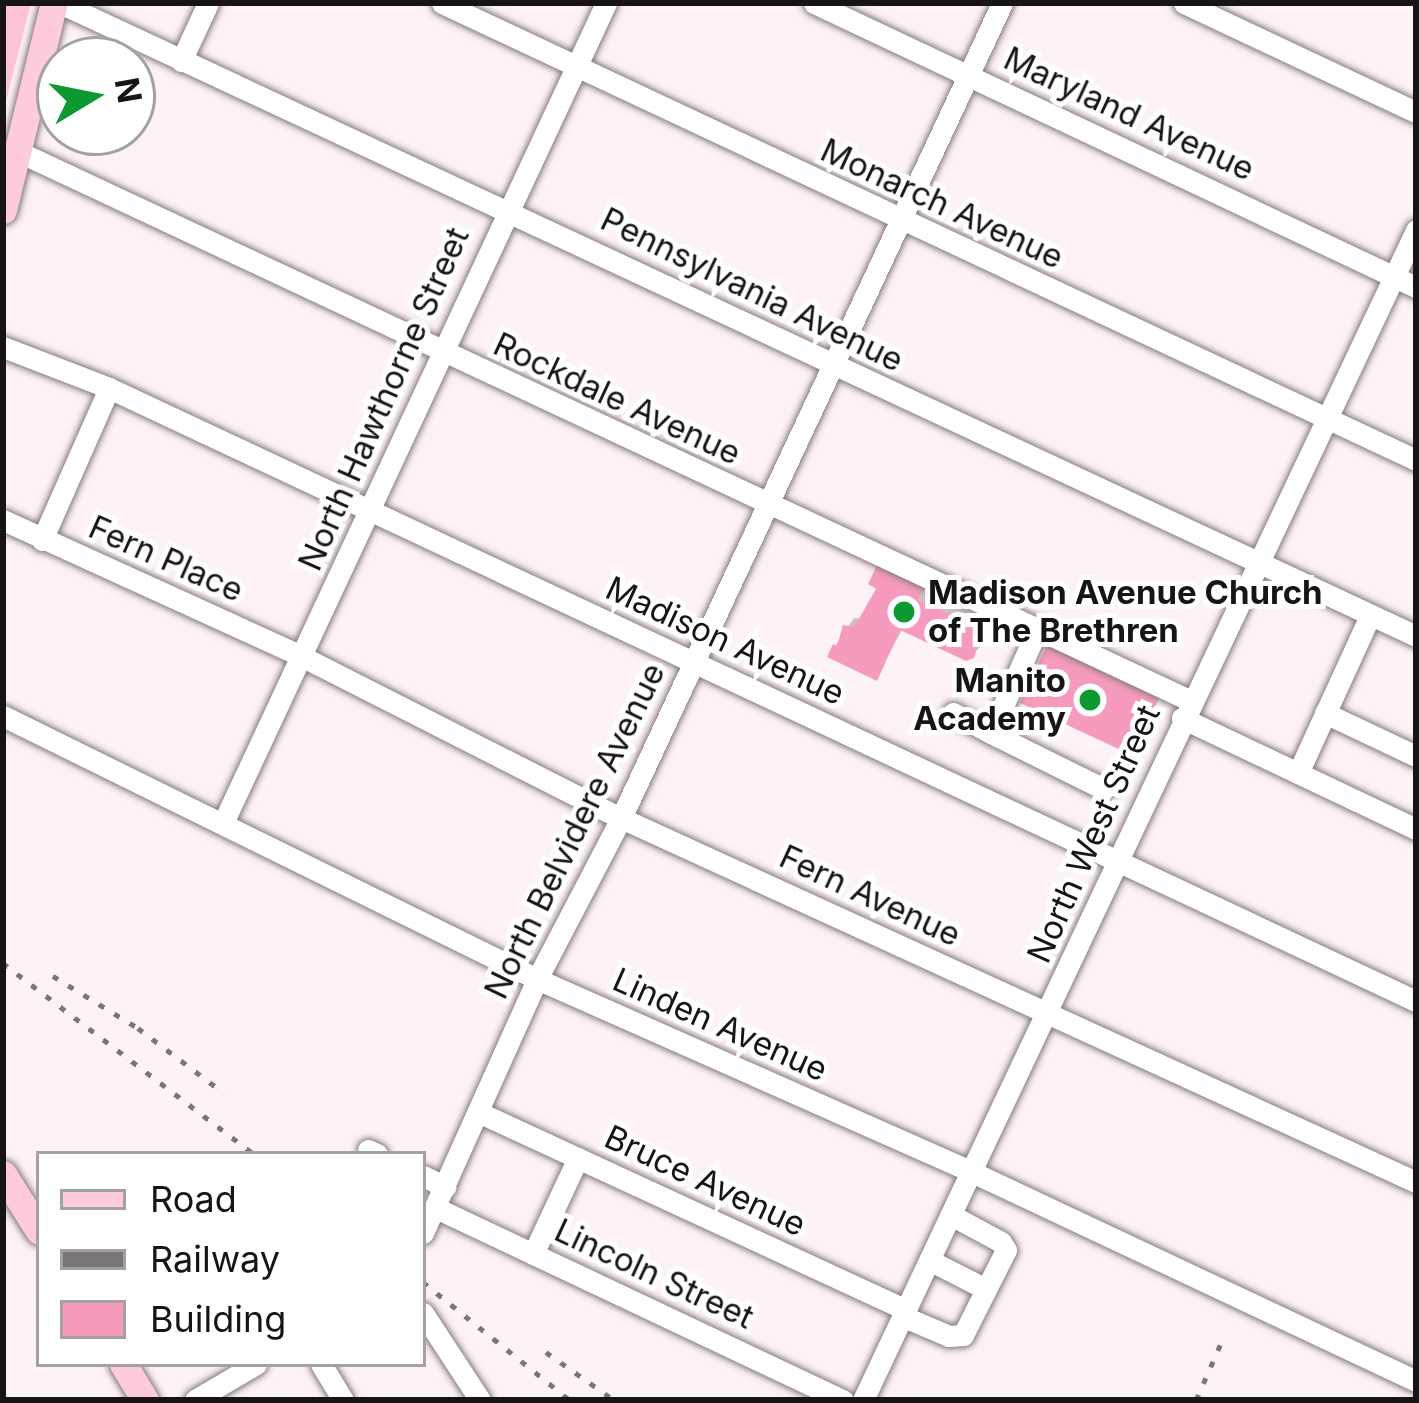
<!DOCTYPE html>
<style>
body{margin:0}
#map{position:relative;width:1419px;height:1403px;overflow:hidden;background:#fdf2f5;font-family:Inter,sans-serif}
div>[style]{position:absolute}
.green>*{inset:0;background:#fdc4d8}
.shadow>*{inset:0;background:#0003}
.building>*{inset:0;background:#f79bbe;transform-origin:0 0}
.roads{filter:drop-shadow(0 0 3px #867c7f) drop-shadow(0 0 3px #867c7f)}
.minor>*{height:21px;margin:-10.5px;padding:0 10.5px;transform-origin:10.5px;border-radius:10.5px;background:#fff}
.major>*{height:27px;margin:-13.5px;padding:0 13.5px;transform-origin:13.5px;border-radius:13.5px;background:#fdcbdd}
.rail>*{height:4.5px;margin-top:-2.25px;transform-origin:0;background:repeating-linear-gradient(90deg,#7c7577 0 6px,transparent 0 18px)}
.dots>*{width:33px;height:33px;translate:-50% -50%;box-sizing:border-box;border:6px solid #fff;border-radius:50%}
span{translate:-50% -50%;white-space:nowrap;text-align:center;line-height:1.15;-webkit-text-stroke:10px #fff;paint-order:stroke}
.street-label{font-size:33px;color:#181415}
.poi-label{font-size:33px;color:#181415;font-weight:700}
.left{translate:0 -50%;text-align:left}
.right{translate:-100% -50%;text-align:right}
.frame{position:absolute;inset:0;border:6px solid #181415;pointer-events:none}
.legend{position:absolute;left:36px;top:1151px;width:390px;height:216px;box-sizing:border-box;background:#fff;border:3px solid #a3a1a1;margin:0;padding:15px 21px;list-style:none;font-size:36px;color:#181415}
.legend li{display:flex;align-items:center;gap:24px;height:60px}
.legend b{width:60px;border:3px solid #a3a1a1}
.north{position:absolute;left:36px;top:36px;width:120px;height:120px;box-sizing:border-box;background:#fff;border:3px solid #a3a1a1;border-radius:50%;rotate:80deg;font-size:33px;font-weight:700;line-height:48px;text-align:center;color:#181415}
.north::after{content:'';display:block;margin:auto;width:42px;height:54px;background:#0d9931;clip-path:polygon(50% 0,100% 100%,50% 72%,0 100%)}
</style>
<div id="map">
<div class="green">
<i style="clip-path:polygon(3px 3px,31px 3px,3px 113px)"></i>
</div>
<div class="shadow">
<i style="clip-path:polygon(931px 576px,924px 592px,989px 620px,981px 646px,972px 655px,903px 628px,877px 677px,835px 646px,854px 618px,862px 619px)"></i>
<i style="clip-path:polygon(1058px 638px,1165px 688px,1132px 751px)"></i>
</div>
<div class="building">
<i style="clip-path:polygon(878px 563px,924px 584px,918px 600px,983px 628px,974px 658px,966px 661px,900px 630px,877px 681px,827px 657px,833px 644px,837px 646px,843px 625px,854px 627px,876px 589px,868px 584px)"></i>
<i style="left:1047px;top:645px;width:123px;height:64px;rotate:25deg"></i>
</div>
<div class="roads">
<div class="minor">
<i style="left:60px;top:3px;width:1496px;rotate:25.02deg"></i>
<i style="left:442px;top:3px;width:1076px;rotate:25.14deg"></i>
<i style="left:814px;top:3px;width:666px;rotate:25.26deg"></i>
<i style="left:1184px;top:3px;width:256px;rotate:25.2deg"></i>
<i style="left:181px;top:61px;width:64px;rotate:-65deg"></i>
<i style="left:17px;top:151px;width:1296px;rotate:25.1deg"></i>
<i style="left:3px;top:347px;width:114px;rotate:21.1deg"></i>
<i style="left:109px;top:388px;width:1444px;rotate:25.13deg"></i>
<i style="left:3px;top:520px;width:330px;rotate:24.5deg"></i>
<i style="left:303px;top:657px;width:356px;rotate:26.9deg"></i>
<i style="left:621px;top:818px;width:874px;rotate:24.6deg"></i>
<i style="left:42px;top:540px;width:166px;rotate:-66.2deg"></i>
<i style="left:1038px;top:628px;width:115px;rotate:114.1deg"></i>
<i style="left:991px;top:733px;width:126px;rotate:26.4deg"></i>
<i style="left:953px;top:713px;width:43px;rotate:27.8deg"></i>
<i style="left:1325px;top:713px;width:101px;rotate:25.3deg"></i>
<i style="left:3px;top:716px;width:595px;rotate:26.22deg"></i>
<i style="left:537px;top:979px;width:476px;rotate:23.9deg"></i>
<i style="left:972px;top:1172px;width:491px;rotate:25.2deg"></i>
<i style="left:1182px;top:718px;width:259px;rotate:25.4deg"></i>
<i style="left:1298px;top:773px;width:173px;rotate:-65.4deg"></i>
<i style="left:223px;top:823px;width:905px;rotate:-64.96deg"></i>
<i style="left:478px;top:1112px;width:469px;rotate:24.8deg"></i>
<i style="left:368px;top:1150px;width:10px;rotate:24deg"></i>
<i style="left:423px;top:1176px;width:25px;rotate:26deg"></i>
<i style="left:436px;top:1208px;width:450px;rotate:25.3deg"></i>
<i style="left:423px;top:1233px;width:278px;rotate:-65.8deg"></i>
<i style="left:537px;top:979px;width:182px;rotate:-62.4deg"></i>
<i style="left:621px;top:818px;width:900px;rotate:-64.94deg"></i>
<i style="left:533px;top:1254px;width:106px;rotate:-64.9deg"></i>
<i style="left:929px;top:1260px;width:64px;rotate:27deg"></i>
<i style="left:423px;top:1313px;width:104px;rotate:56.8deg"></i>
<i style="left:902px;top:1316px;width:51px;rotate:23.1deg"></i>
<i style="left:949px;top:1336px;width:14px;rotate:-4deg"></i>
<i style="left:963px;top:1335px;width:95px;rotate:-63.2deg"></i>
<i style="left:1006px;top:1250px;width:9px;rotate:-122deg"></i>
<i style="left:1001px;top:1242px;width:57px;rotate:-151.6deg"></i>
<i style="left:321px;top:1364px;width:42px;rotate:58.6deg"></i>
<i style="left:195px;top:1400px;width:71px;rotate:-30.5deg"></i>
<i style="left:863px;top:1400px;width:1294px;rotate:-64.7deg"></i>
</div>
<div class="major">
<i style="left:3px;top:210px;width:213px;rotate:-76.2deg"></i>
<i style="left:3px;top:1174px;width:67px;rotate:57.7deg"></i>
<i style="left:123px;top:1364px;width:42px;rotate:58.6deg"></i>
</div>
</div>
<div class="rail">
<i style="left:3px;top:963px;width:315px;rotate:37.3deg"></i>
<i style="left:53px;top:976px;width:100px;rotate:31.5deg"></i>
<i style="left:138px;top:1028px;width:108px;rotate:37.1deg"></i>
<i style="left:423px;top:1282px;width:189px;rotate:38.8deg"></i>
<i style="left:546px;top:1352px;width:83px;rotate:35.2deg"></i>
<i style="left:1196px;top:1400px;width:70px;rotate:-66.4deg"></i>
</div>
<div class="dots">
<i style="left:904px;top:612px;background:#0d9931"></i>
<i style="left:1090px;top:700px;background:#0d9931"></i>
</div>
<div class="street-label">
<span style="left:1129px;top:114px;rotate:25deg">Maryland Avenue</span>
<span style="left:942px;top:204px;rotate:25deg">Monarch Avenue</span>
<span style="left:752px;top:290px;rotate:26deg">Pennsylvania Avenue</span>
<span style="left:384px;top:399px;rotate:-66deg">North Hawthorne Street</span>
<span style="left:617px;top:399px;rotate:25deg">Rockdale Avenue</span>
<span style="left:166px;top:559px;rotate:24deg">Fern Place</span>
<span style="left:725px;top:641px;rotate:25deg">Madison Avenue</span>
<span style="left:575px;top:831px;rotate:-64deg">North Belvidere Avenue</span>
<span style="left:1094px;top:834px;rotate:-66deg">North West Street</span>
<span style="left:870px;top:896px;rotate:25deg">Fern Avenue</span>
<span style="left:720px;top:1025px;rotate:24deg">Linden Avenue</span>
<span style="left:705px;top:1181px;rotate:25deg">Bruce Avenue</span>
<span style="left:654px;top:1274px;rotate:25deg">Lincoln Street</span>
</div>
<div class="poi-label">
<span class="left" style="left:928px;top:612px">Madison Avenue Church<br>of The Brethren</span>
<span class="right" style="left:1066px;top:700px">Manito<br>Academy</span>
</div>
<div class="frame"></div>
<ul class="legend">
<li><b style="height:15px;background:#fdcbdd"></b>Road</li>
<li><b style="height:15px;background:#7c7577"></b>Railway</li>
<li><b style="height:33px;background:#f79bbe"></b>Building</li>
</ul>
<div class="north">N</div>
</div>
